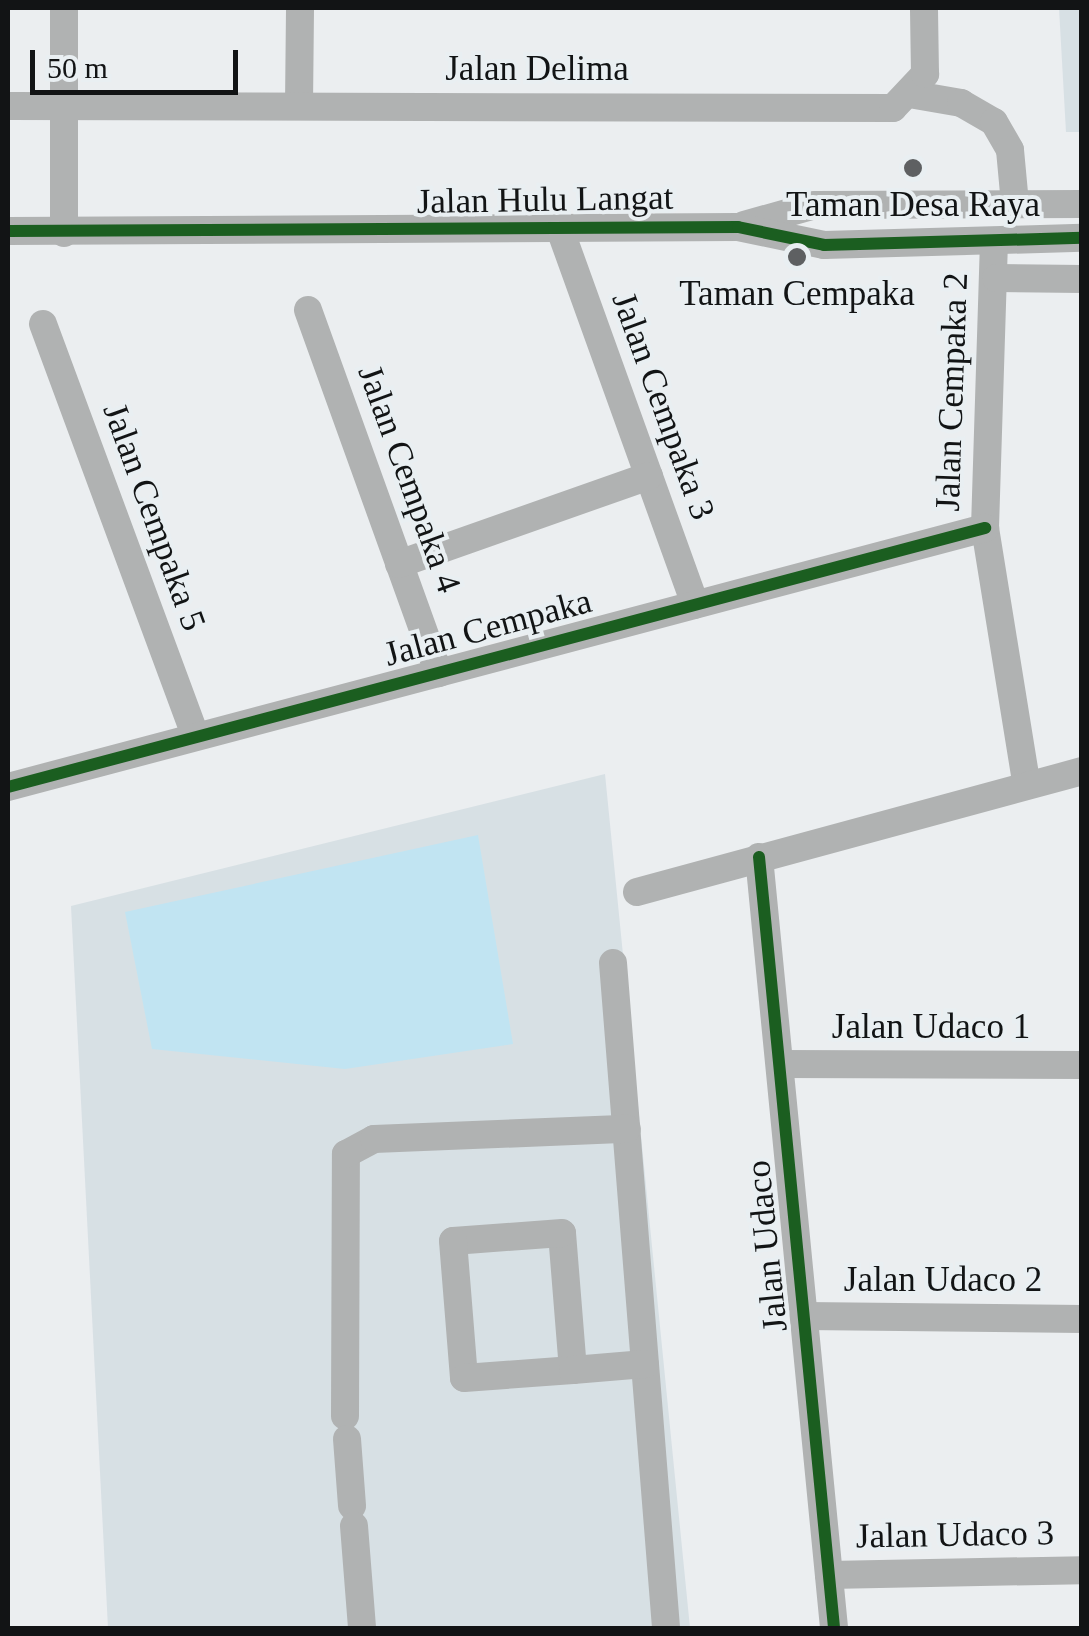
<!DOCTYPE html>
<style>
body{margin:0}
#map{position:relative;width:1089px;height:1636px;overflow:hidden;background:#ebeef0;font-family:"Times New Roman",serif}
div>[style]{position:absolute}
.built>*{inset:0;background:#d7e0e4}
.green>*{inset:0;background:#c1e4f2}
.minor>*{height:28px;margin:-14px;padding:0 14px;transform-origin:14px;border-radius:14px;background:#b0b2b2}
.cycleway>*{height:12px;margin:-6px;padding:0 6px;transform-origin:6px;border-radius:6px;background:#1b5e20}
.dots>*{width:28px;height:28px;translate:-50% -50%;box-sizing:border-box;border:5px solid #e9eff2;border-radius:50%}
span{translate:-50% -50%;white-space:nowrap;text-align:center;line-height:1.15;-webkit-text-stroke:8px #e9eff2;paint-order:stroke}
.street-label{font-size:35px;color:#121415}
.poi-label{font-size:35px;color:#121415}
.frame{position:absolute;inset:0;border:10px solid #121415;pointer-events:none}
.scale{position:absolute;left:30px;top:50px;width:208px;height:45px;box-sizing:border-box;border:5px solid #121415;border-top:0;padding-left:12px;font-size:30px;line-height:35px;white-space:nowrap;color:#121415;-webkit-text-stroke:8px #e9eff2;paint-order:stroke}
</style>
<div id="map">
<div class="built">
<i style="clip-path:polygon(1059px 8px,1081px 8px,1081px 132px,1066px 132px)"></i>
<i style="clip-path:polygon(605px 774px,690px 1628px,108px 1628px,71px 906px)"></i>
</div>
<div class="green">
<i style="clip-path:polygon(478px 835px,513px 1044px,345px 1069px,152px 1049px,125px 912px)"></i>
</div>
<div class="minor">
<i style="left:915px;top:95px;width:47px;rotate:9.9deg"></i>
<i style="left:961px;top:103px;width:38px;rotate:30deg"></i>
<i style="left:994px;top:122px;width:32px;rotate:60deg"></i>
<i style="left:1010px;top:150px;width:54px;rotate:84.7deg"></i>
<i style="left:299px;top:105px;width:97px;rotate:-89.4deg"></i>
<i style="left:8px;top:106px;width:885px;rotate:0.13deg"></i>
<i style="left:893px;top:108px;width:47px;rotate:-46.7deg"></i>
<i style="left:925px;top:74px;width:66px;rotate:-90.9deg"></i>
<i style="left:744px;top:225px;width:74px;rotate:-15.7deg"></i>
<i style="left:815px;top:205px;width:267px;rotate:-0.2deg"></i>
<i style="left:8px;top:231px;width:730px;rotate:-0.31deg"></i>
<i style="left:738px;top:227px;width:88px;rotate:11.8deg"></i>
<i style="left:824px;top:245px;width:258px;rotate:-1.6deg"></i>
<i style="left:561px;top:232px;width:396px;rotate:70.2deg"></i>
<i style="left:64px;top:233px;width:225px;rotate:-90deg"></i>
<i style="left:994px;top:241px;width:287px;rotate:91.8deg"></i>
<i style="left:985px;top:528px;width:257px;rotate:80.8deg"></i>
<i style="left:996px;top:278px;width:86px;rotate:0.7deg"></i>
<i style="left:308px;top:310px;width:386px;rotate:70.2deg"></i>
<i style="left:43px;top:324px;width:440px;rotate:69.7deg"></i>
<i style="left:399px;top:564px;width:265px;rotate:-19.4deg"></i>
<i style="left:8px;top:787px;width:1011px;rotate:-14.85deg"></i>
<i style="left:759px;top:857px;width:775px;rotate:84.44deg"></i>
<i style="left:637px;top:892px;width:461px;rotate:-15.2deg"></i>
<i style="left:613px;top:963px;width:667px;rotate:85.44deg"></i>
<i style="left:780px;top:1064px;width:302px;rotate:0.2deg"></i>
<i style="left:805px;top:1316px;width:277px;rotate:0.6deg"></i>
<i style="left:573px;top:1370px;width:137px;rotate:-94.6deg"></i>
<i style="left:562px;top:1233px;width:109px;rotate:175.8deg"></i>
<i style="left:453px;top:1241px;width:137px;rotate:85.4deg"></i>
<i style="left:464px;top:1378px;width:109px;rotate:-4.2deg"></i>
<i style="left:573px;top:1370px;width:72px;rotate:-4.8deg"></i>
<i style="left:345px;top:1416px;width:262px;rotate:-89.8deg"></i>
<i style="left:346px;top:1154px;width:32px;rotate:-28deg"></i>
<i style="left:374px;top:1139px;width:253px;rotate:-2.3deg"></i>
<i style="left:347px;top:1439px;width:67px;rotate:85.7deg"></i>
<i style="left:354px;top:1526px;width:102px;rotate:85.5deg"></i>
<i style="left:829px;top:1575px;width:253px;rotate:-1.1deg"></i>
</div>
<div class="cycleway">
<i style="left:8px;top:231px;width:730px;rotate:-0.31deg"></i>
<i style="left:738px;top:227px;width:88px;rotate:11.8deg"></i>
<i style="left:824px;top:245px;width:258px;rotate:-1.6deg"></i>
<i style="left:8px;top:787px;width:1011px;rotate:-14.85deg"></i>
<i style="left:759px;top:857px;width:775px;rotate:84.44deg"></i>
</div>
<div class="dots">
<i style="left:913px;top:168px;background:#5e6062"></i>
<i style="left:797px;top:257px;background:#5e6062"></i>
</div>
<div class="street-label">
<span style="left:537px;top:69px">Jalan Delima</span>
<span style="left:545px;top:200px;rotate:-1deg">Jalan Hulu Langat</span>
<span style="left:952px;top:392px;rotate:-88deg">Jalan Cempaka 2</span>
<span style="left:663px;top:406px;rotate:70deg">Jalan Cempaka 3</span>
<span style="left:409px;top:479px;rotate:70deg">Jalan Cempaka 4</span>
<span style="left:154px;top:517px;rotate:70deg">Jalan Cempaka 5</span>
<span style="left:488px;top:628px;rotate:-15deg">Jalan Cempaka</span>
<span style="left:931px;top:1027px">Jalan Udaco 1</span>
<span style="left:767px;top:1246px;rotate:-96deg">Jalan Udaco</span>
<span style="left:943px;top:1280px">Jalan Udaco 2</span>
<span style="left:955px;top:1535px;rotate:-1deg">Jalan Udaco 3</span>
</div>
<div class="poi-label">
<span style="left:913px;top:205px">Taman Desa Raya</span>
<span style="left:797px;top:294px">Taman Cempaka</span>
</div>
<div class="frame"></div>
<div class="scale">50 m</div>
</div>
